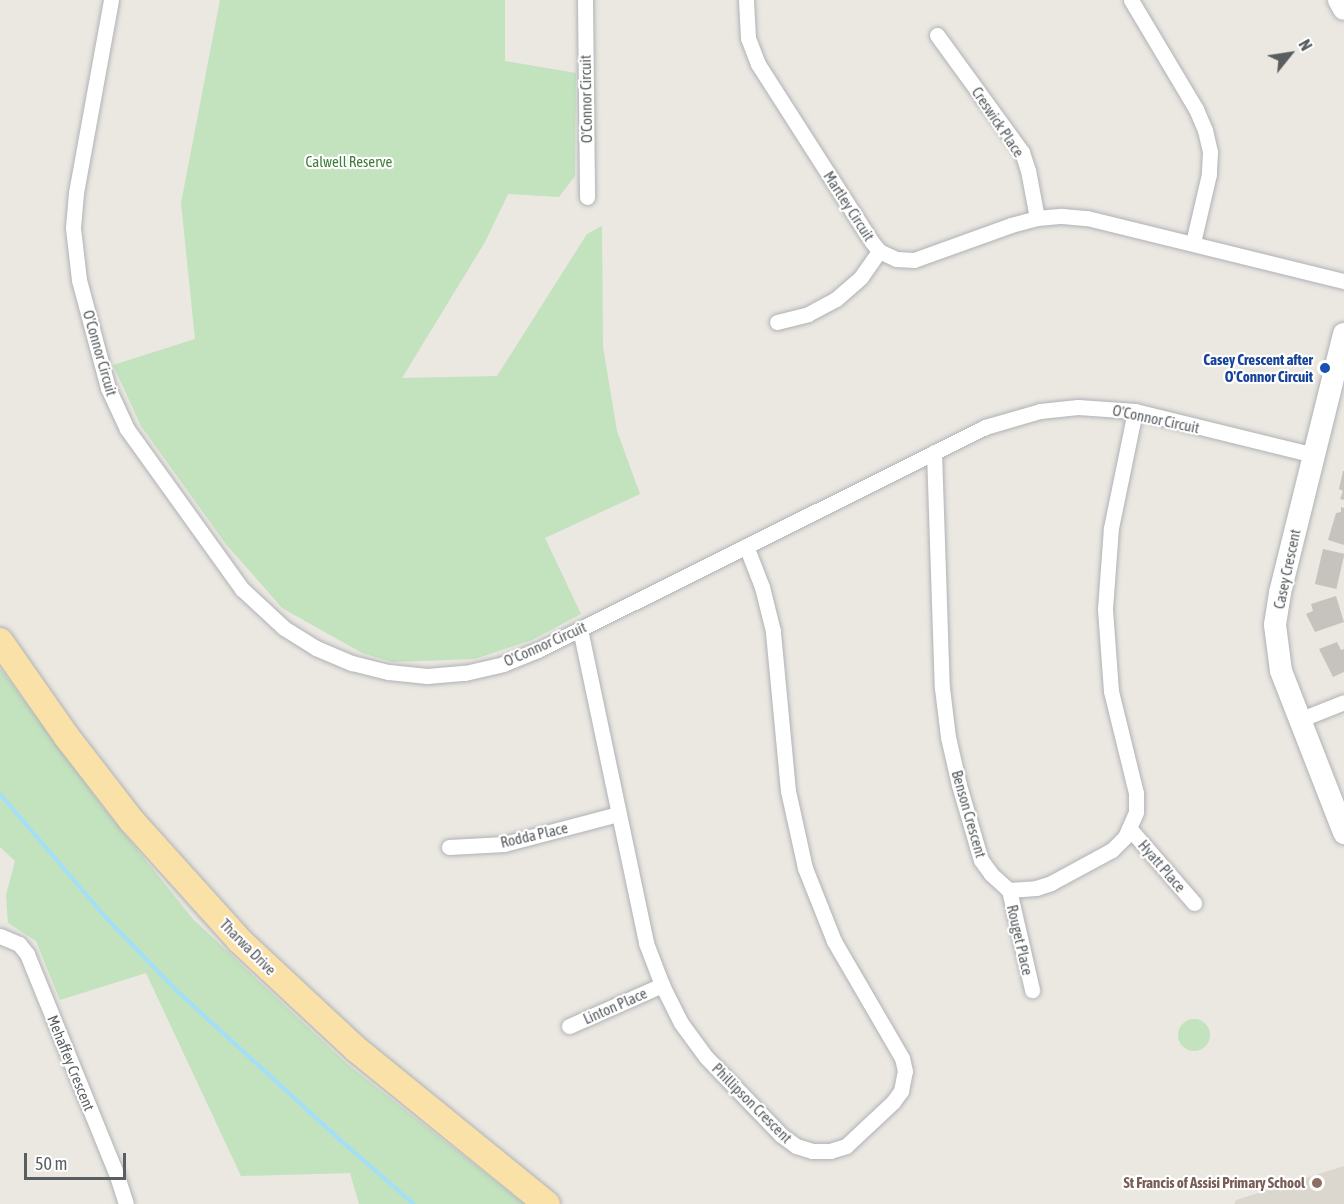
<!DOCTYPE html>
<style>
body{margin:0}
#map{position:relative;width:1344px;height:1204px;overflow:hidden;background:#ebe7e1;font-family:"Asap Condensed",sans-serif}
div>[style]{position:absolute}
.education>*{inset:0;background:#dbd7cf}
.green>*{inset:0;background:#c3e2be}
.round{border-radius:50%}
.stream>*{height:4px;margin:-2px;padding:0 2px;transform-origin:2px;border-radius:2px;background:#a3dff9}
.building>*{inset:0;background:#c6c2bd;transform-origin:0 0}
.roads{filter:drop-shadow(0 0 2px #aeb2b6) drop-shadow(0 0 2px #aeb2b6)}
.street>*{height:15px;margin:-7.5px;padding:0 7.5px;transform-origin:7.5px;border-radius:7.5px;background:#fff}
.secondary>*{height:22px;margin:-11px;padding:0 11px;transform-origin:11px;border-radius:11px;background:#fff}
.primary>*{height:26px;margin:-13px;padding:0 13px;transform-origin:13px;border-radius:13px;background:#fae1a7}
.dots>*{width:16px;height:16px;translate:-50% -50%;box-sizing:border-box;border:3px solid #fff;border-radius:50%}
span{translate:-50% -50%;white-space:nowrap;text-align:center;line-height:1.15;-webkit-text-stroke:4.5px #fff;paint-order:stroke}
.street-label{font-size:15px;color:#595e61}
.park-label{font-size:15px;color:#3f8039}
.transit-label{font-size:15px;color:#164399;font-weight:700}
.right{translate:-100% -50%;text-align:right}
.education-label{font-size:15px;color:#785e54;font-weight:700}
.north{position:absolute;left:1260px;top:24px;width:60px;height:60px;-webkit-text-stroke:4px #fff;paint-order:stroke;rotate:60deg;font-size:16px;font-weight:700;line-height:24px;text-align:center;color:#595e61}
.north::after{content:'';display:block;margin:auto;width:21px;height:27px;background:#595e61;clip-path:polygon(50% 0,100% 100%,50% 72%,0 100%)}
.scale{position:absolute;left:24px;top:1153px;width:102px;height:27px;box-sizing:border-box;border:3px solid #595e61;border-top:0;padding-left:8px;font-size:18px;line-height:21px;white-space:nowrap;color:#595e61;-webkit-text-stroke:4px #fff;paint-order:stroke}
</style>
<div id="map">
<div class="education">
<i style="clip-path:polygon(1344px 1166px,1344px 1204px,1234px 1204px,1236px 1200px)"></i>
</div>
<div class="green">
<i style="clip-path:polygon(220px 0,505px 0,505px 61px,576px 73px,575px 176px,559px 197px,508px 194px,485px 242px,402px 378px,497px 376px,587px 234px,602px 226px,603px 347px,617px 431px,640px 494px,545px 538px,581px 614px,532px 640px,475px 659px,392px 662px,362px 653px,282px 608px,225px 543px,141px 426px,113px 365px,195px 339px,181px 203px)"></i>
<i style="clip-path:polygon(0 668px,102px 806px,193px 919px,346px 1063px,524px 1204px,359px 1204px,350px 1173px,241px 1176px,146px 973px,60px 1000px,36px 941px,8px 923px,6px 895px,15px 861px,0 847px)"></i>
<i class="round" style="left:1178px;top:1019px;width:32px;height:32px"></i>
</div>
<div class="stream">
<i style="left:0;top:794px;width:167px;rotate:49.4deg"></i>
<i style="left:109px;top:921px;width:98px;rotate:45.8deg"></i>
<i style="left:177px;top:991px;width:221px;rotate:42.4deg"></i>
<i style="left:340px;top:1140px;width:98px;rotate:40.9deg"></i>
</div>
<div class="building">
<i style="clip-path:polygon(1343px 471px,1344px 471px,1344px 500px,1340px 499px,1343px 491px,1339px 489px)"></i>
<i style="clip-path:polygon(1341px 507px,1344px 508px,1344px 545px,1328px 540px,1336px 513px,1341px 512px)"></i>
<i style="left:1323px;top:549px;width:22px;height:36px;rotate:13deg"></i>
<i style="clip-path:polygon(1336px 596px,1344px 622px,1315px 632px,1306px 614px,1313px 611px,1311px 604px)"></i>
<i style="clip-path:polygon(1337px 642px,1341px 650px,1344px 649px,1344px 672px,1333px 677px,1319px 649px)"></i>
</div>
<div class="roads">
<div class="street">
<i style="left:111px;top:0;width:196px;rotate:100.3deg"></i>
<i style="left:76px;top:193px;width:35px;rotate:95deg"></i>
<i style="left:73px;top:228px;width:52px;rotate:83.4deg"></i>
<i style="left:79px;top:280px;width:112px;rotate:75deg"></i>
<i style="left:108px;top:388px;width:45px;rotate:65.1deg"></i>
<i style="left:127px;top:429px;width:197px;rotate:54.3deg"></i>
<i style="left:242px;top:589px;width:57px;rotate:42.9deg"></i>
<i style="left:284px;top:628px;width:38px;rotate:32deg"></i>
<i style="left:316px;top:648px;width:39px;rotate:23deg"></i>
<i style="left:352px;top:663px;width:38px;rotate:14deg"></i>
<i style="left:389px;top:672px;width:38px;rotate:6deg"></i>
<i style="left:427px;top:676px;width:38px;rotate:-5deg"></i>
<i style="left:465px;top:673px;width:39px;rotate:-13deg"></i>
<i style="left:503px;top:664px;width:38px;rotate:-22deg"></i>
<i style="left:538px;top:650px;width:500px;rotate:-26.5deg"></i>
<i style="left:985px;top:427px;width:57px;rotate:-16.2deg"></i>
<i style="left:1040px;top:411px;width:38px;rotate:-6deg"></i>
<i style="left:1078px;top:407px;width:57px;rotate:4deg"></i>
<i style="left:1135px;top:411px;width:184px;rotate:13.8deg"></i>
<i style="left:585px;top:0;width:197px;rotate:89.4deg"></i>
<i style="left:746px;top:0;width:38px;rotate:87deg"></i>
<i style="left:748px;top:38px;width:28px;rotate:69deg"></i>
<i style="left:758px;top:64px;width:211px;rotate:57.4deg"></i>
<i style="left:872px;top:242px;width:11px;rotate:52deg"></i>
<i style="left:879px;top:251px;width:19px;rotate:25deg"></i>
<i style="left:896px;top:259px;width:18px;rotate:3deg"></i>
<i style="left:914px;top:260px;width:103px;rotate:-19.8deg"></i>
<i style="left:1011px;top:225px;width:27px;rotate:-15deg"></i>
<i style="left:1037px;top:218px;width:25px;rotate:-5deg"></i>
<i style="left:1062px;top:216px;width:25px;rotate:5deg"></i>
<i style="left:1087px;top:218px;width:265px;rotate:13.8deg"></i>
<i style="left:1131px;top:0;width:127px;rotate:59.2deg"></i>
<i style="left:1196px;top:109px;width:23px;rotate:67deg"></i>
<i style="left:1205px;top:130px;width:23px;rotate:77deg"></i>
<i style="left:1210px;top:152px;width:22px;rotate:93deg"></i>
<i style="left:1209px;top:174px;width:71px;rotate:103.1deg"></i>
<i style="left:937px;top:35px;width:145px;rotate:54deg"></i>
<i style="left:1022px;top:152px;width:19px;rotate:72deg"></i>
<i style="left:1028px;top:170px;width:49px;rotate:79.4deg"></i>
<i style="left:777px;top:322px;width:32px;rotate:-14deg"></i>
<i style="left:808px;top:314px;width:32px;rotate:-28deg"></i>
<i style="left:836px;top:299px;width:33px;rotate:-41deg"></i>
<i style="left:861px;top:277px;width:32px;rotate:-55deg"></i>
<i style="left:934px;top:452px;width:236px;rotate:88.1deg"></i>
<i style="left:942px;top:688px;width:49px;rotate:83deg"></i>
<i style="left:948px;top:737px;width:49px;rotate:77.1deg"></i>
<i style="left:959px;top:785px;width:78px;rotate:73.7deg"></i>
<i style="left:981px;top:860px;width:17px;rotate:54deg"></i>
<i style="left:991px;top:874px;width:24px;rotate:42deg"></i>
<i style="left:1009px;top:890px;width:27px;rotate:-4deg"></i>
<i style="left:1036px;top:888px;width:16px;rotate:-18deg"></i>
<i style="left:1051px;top:883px;width:69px;rotate:-28.4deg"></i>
<i style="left:1112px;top:850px;width:18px;rotate:-45deg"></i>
<i style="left:1125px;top:837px;width:27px;rotate:-66deg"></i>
<i style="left:1136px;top:812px;width:19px;rotate:-90deg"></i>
<i style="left:1136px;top:793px;width:105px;rotate:-103.8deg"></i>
<i style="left:1111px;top:691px;width:82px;rotate:-94.2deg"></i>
<i style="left:1105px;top:609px;width:81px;rotate:-85.8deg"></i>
<i style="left:1111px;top:528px;width:119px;rotate:-78.4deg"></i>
<i style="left:580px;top:629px;width:321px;rotate:78.1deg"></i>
<i style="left:646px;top:943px;width:45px;rotate:69.1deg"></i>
<i style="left:662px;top:985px;width:42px;rotate:63.4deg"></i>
<i style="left:681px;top:1023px;width:42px;rotate:53.7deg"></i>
<i style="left:706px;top:1057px;width:108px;rotate:46.1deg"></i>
<i style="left:781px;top:1135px;width:19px;rotate:36deg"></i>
<i style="left:796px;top:1146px;width:17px;rotate:17deg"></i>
<i style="left:812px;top:1151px;width:18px"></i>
<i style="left:830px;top:1151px;width:17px;rotate:-17deg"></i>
<i style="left:846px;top:1146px;width:64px;rotate:-43.1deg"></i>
<i style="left:893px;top:1102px;width:14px;rotate:-54deg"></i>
<i style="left:901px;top:1091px;width:20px;rotate:-79deg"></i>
<i style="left:905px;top:1071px;width:13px;rotate:-103deg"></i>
<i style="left:902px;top:1058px;width:135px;rotate:-120.2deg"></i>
<i style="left:834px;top:941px;width:79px;rotate:-111.7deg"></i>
<i style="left:805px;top:868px;width:79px;rotate:-102.4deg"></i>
<i style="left:788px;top:791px;width:161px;rotate:-95.4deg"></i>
<i style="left:773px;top:631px;width:45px;rotate:-104deg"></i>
<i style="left:762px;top:587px;width:44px;rotate:-111.3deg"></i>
<i style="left:1299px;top:720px;width:48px;rotate:-21.8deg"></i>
<i style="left:1130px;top:829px;width:98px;rotate:49.1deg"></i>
<i style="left:449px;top:847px;width:55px;rotate:-3.1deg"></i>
<i style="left:504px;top:844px;width:118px;rotate:-14.7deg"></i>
<i style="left:1009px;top:890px;width:103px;rotate:77deg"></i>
<i style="left:0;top:936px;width:21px;rotate:23deg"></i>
<i style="left:19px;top:944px;width:13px;rotate:51deg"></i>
<i style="left:27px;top:954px;width:240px;rotate:67.9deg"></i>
<i style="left:117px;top:1176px;width:29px;rotate:72deg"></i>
<i style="left:569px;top:1026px;width:102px;rotate:-23.8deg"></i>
</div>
<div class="secondary">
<i style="left:1339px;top:0;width:10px;rotate:61deg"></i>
<i style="left:1344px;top:334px;width:267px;rotate:103.9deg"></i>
<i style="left:1280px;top:593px;width:32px;rotate:99deg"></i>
<i style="left:1275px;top:625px;width:46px;rotate:82.6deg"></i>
<i style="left:1281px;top:671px;width:174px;rotate:68.7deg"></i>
</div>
<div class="primary">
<i style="left:0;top:641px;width:117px;rotate:55.1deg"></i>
<i style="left:67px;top:737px;width:106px;rotate:52.3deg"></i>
<i style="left:132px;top:821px;width:160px;rotate:48deg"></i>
<i style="left:239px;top:940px;width:160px;rotate:43deg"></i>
<i style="left:356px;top:1049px;width:246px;rotate:39.1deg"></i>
</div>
</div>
<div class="dots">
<i style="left:1325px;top:368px;background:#1a4fb4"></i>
<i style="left:1317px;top:1183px;background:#8d6e63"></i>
</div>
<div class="street-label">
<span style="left:586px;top:99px;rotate:-91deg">O'Connor Circuit</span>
<span style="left:998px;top:122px;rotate:56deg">Creswick Place</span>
<span style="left:849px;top:206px;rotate:57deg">Martley Circuit</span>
<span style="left:100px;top:353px;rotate:74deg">O'Connor Circuit</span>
<span style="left:1156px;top:419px;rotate:12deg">O'Connor Circuit</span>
<span style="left:1287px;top:569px;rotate:-78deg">Casey Crescent</span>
<span style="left:545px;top:644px;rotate:-24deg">O'Connor Circuit</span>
<span style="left:969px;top:814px;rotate:74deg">Benson Crescent</span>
<span style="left:534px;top:835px;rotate:-13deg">Rodda Place</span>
<span style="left:1162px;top:866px;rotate:49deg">Hyatt Place</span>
<span style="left:1020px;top:940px;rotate:77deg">Rouget Place</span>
<span style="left:248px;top:947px;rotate:45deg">Tharwa Drive</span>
<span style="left:615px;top:1006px;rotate:-24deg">Linton Place</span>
<span style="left:71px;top:1063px;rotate:68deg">Mehaffey Crescent</span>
<span style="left:752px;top:1103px;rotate:45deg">Phillipson Crescent</span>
</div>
<div class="park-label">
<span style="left:349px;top:162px">Calwell Reserve</span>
</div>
<div class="transit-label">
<span class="right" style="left:1313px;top:368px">Casey Crescent after<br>O'Connor Circuit</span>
</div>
<div class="education-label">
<span class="right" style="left:1305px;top:1183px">St Francis of Assisi Primary School</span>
</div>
<div class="north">N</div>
<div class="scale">50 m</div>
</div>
